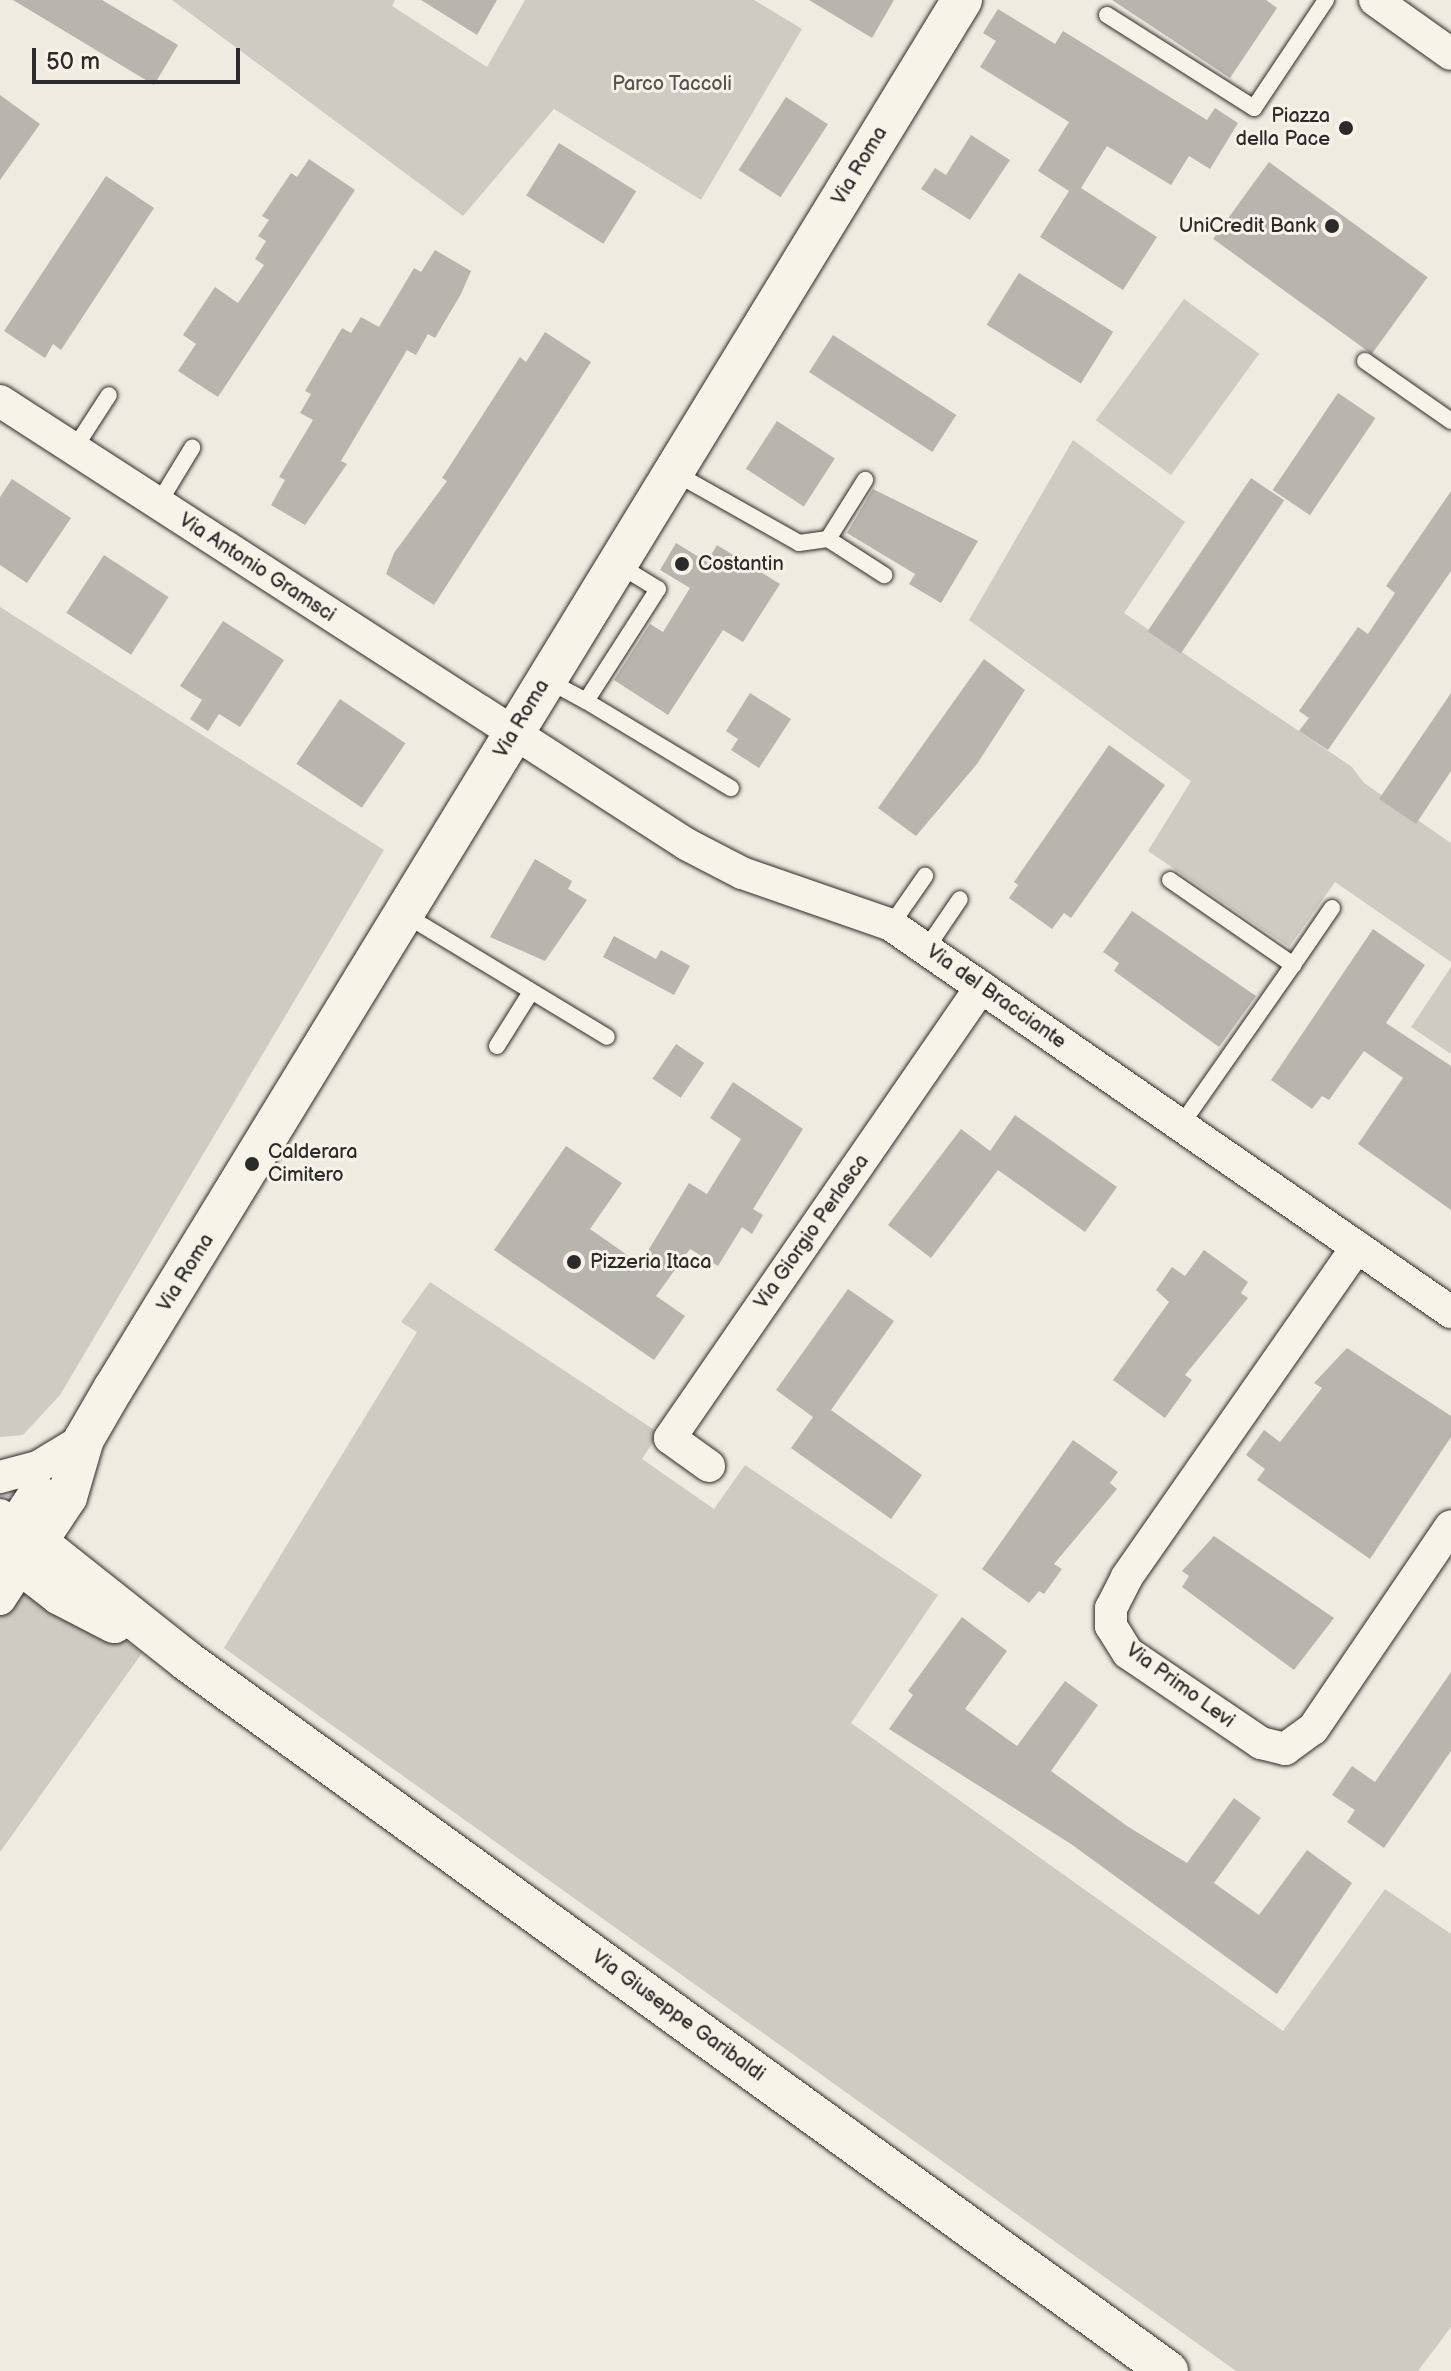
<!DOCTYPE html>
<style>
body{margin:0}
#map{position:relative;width:1451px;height:2371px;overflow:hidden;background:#efebe0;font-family:"Balsamiq Sans",sans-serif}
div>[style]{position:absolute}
.green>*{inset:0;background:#cfcbc2;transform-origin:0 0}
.building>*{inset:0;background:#b8b5ae;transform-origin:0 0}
.roads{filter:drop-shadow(0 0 2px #2b2b2b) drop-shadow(0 0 2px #2b2b2b)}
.service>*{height:16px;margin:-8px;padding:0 8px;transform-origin:8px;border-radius:8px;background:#f7f3e8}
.minor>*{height:32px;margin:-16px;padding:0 16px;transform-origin:16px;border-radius:16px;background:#f7f3e8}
.tertiary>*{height:40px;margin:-20px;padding:0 20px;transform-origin:20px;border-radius:20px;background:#f7f3e8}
.dots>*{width:22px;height:22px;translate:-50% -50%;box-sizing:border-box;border:4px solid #f7f3e8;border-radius:50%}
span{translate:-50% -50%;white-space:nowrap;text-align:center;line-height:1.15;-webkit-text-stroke:6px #f7f3e8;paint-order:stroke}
.park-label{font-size:20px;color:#545351}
.poi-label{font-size:20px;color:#2b2b2b}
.right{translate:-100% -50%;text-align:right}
.left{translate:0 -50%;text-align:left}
.street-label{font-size:20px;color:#2b2b2b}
.scale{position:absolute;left:32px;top:48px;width:208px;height:36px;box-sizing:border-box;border:4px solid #2b2b2b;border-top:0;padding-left:10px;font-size:24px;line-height:28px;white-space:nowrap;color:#2b2b2b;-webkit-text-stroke:6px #f7f3e8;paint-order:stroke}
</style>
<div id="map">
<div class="green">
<i style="clip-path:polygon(172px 0,395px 0,392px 6px,487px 67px,525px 0,754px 0,802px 29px,701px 200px,554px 109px,463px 216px)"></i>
<i style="left:1184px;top:299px;width:93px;height:150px;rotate:36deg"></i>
<i style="clip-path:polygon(1073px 440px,1185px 522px,1124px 613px,1352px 767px,1364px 783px,1451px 843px,1451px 962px,1335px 882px,1289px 947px,1148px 851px,1191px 781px,969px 620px)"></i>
<i style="clip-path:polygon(0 607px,384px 850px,60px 1395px,23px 1435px,0 1437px)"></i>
<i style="clip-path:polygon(1451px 967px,1451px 1054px,1411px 1027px)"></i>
<i style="clip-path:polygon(430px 1282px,659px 1433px,642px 1459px,714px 1509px,745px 1465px,938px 1595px,851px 1723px,1283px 2031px,1385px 1889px,1451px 1934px,1451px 2327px,1418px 2371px,1236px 2371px,224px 1648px,417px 1332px,401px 1322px)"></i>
<i style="clip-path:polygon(0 1548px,142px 1653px,0 1852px)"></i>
</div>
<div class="building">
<i style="clip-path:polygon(13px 0,102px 0,178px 45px,154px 85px)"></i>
<i style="clip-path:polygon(421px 0,497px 0,477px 35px)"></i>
<i style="clip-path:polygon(809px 0,894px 0,872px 38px)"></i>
<i style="clip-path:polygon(1112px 0,1266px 0,1277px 8px,1230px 78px)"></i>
<i style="clip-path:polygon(998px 9px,1055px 44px,1063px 31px,1207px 120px,1215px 108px,1238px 123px,1210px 169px,1189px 156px,1171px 185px,1107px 146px,1081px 188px,1157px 237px,1123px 290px,1040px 237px,1069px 191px,1038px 171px,1069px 122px,980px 67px,996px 41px,983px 33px)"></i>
<i style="clip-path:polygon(0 95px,40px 124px,0 180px)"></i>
<i style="left:786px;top:97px;width:50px;height:87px;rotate:33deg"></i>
<i style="clip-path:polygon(971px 135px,1010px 160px,970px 220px,921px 189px,935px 168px,946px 175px)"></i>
<i style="left:559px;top:143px;width:91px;height:62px;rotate:32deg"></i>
<i style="clip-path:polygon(309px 159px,355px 190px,218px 397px,178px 371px,196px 344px,183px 335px,215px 287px,238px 303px,264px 265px,255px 259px,266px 241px,258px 236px,269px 220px,262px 216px,291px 173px,297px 177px)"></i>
<i style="left:1269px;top:162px;width:196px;height:95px;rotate:36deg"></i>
<i style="clip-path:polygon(106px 176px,154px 208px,61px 350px,53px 344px,45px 358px,4px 331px)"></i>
<i style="clip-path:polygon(435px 250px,471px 271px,461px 294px,435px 338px,428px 334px,416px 355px,407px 350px,341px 461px,347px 464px,305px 525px,271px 505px,285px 480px,279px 477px,313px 420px,300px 413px,311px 394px,305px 391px,342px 328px,351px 333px,361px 317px,379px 327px,414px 268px,421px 272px)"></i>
<i style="left:1019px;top:273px;width:111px;height:61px;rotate:32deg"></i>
<i style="clip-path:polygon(545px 332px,591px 362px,434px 605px,386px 574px,394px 553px,447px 481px,442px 478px,520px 357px,526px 362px)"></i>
<i style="left:833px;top:335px;width:147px;height:44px;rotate:33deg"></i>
<i style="left:1338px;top:393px;width:45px;height:117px;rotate:34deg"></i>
<i style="left:777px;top:421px;width:69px;height:57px;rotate:33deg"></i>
<i style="left:1251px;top:478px;width:40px;height:185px;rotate:34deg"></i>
<i style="clip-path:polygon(12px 479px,71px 518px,27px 583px,0 565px,0 497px)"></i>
<i style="clip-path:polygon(873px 489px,978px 541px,941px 603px,909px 584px,915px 574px,847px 533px)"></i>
<i style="clip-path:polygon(1451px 491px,1451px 571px,1328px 750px,1299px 731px,1309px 718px,1299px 711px,1358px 627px,1368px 634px,1395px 593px,1386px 586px)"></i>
<i style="clip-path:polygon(676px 543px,707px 562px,717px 545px,780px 584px,743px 642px,723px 630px,668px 715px,614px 680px,650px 624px,663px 632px,690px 588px,660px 570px)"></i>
<i style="left:104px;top:555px;width:77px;height:69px;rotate:33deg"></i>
<i style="clip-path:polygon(223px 621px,284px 660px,240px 727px,219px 714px,208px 731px,190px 719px,202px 700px,180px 686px)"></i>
<i style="clip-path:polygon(984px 659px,1025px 690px,977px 764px,916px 836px,878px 808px)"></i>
<i style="clip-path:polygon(750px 693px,791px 719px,759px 768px,731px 750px,738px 739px,726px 731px)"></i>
<i style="clip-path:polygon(1451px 693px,1451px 771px,1416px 824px,1379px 799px)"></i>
<i style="left:340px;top:699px;width:79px;height:78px;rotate:34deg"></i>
<i style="clip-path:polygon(1109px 745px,1165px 785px,1071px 918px,1064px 913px,1052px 929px,1009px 898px,1018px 885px,1014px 882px)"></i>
<i style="clip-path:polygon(535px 859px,572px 881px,568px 889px,587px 900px,545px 961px,490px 937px)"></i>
<i style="clip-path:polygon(1132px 911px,1256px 996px,1219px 1047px,1114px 971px,1119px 963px,1103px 952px)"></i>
<i style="clip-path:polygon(1373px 929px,1425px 965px,1386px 1023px,1451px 1066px,1451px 1210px,1358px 1144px,1403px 1078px,1364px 1051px,1329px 1100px,1322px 1096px,1312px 1109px,1271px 1080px)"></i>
<i style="clip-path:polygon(614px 936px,656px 959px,661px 950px,690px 966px,674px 995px,603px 957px)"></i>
<i style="left:676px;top:1044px;width:34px;height:42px;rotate:34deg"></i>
<i style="clip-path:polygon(733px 1082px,803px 1129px,753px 1209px,763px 1215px,752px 1234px,742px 1227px,718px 1266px,690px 1249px,656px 1296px,685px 1316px,654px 1360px,494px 1250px,566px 1146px,622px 1183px,590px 1229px,640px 1264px,689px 1183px,707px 1194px,741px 1139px,710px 1118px)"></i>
<i style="clip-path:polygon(1015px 1115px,1117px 1187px,1085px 1232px,998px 1170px,931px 1258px,888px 1225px,961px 1129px,990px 1151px)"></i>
<i style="clip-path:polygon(1204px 1250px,1248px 1282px,1241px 1293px,1248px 1298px,1185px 1375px,1192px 1380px,1165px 1418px,1113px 1380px,1169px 1302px,1156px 1290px,1172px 1267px,1185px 1276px)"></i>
<i style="clip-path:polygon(848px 1289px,894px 1321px,831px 1410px,922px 1475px,891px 1519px,791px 1448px,813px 1417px,776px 1390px)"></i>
<i style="clip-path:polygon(1347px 1348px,1451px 1416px,1451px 1437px,1370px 1559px,1257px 1480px,1265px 1469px,1246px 1455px,1264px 1430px,1280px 1442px,1322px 1388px,1314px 1383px)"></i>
<i style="clip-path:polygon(1073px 1440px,1118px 1472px,1110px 1483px,1117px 1489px,1054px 1564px,1062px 1569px,1044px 1594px,1039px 1591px,1029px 1603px,982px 1569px)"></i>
<i style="clip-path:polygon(1214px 1536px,1334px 1618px,1294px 1670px,1182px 1587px,1189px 1576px,1182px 1571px)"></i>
<i style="clip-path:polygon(962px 1617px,1007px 1651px,965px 1709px,1017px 1746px,1065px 1681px,1098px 1705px,1051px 1771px,1127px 1826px,1187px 1863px,1234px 1798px,1261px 1818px,1214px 1883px,1259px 1915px,1307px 1850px,1352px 1883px,1277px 1994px,1071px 1844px,889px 1729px,913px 1695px,908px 1691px)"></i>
<i style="clip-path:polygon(1451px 1672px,1451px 1751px,1384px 1848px,1347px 1822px,1355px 1810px,1332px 1795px,1352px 1766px,1375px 1782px)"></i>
</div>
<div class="roads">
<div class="service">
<i style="left:1107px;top:15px;width:174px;rotate:32.3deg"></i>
<i style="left:1254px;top:108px;width:130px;rotate:-56.3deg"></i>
<i style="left:1365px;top:361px;width:105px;rotate:34.9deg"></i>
<i style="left:74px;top:449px;width:64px;rotate:-57.1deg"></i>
<i style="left:675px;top:473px;width:142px;rotate:29.4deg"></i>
<i style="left:799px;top:543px;width:29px;rotate:-8deg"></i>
<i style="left:828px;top:539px;width:67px;rotate:32.7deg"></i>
<i style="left:158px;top:504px;width:66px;rotate:-58.7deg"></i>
<i style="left:828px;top:539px;width:70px;rotate:-57.9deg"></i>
<i style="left:617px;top:564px;width:48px;rotate:31.4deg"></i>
<i style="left:658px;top:589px;width:133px;rotate:122.7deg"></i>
<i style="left:586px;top:701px;width:169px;rotate:31deg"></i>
<i style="left:547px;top:680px;width:44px;rotate:28.3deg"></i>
<i style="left:1170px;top:880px;width:150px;rotate:34.6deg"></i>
<i style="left:1293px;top:965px;width:195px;rotate:125deg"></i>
<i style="left:404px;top:914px;width:237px;rotate:31.2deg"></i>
<i style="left:891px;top:925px;width:60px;rotate:-55.2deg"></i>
<i style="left:926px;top:949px;width:60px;rotate:-55.8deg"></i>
<i style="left:1293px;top:965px;width:69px;rotate:-55.6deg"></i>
<i style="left:497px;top:1046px;width:64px;rotate:-57.8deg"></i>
</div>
<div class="minor">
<i style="left:1375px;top:0;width:93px;rotate:35.4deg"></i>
<i style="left:0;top:401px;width:817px;rotate:32.85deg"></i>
<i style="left:686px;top:844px;width:63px;rotate:27.4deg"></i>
<i style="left:742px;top:873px;width:158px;rotate:19.2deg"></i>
<i style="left:891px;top:925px;width:681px;rotate:34.65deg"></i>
<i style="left:1357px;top:1247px;width:402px;rotate:124.9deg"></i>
<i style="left:1127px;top:1577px;width:35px;rotate:117deg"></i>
<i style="left:1111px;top:1608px;width:18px;rotate:90deg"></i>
<i style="left:1111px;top:1626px;width:32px;rotate:58deg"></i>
<i style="left:1128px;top:1653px;width:161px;rotate:34.1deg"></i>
<i style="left:1261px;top:1743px;width:25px;rotate:14deg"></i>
<i style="left:1285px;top:1749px;width:34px;rotate:-36deg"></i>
<i style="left:1313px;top:1729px;width:245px;rotate:-55.8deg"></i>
<i style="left:709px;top:1466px;width:48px;rotate:-144.3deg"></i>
<i style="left:670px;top:1438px;width:548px;rotate:-55.41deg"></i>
<i style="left:0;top:1477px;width:39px;rotate:-15deg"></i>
<i style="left:38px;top:1467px;width:54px;rotate:-31.3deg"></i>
<i style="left:0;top:1515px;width:46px;rotate:36.1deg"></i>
<i style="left:37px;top:1542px;width:68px;rotate:123deg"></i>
</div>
<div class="tertiary">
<i style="left:962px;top:0;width:1628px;rotate:121.43deg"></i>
<i style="left:113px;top:1389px;width:58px;rotate:120.1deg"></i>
<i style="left:84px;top:1439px;width:60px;rotate:106.3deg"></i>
<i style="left:67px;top:1497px;width:54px;rotate:123.7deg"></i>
<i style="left:37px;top:1542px;width:191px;rotate:38.4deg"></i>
<i style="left:187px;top:1661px;width:1211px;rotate:35.9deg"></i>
<i style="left:38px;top:1495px;width:66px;rotate:123.2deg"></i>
<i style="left:2px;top:1550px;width:73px;rotate:37.8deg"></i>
<i style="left:60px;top:1595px;width:61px;rotate:27.4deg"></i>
</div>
</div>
<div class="dots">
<i style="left:1346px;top:128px;background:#2b2b2b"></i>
<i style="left:1332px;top:226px;background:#2b2b2b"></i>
<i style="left:682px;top:564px;background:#2b2b2b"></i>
<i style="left:252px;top:1164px;background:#2b2b2b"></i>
<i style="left:574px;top:1262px;background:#2b2b2b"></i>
</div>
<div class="park-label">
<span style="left:672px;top:84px">Parco Taccoli</span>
</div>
<div class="poi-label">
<span class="right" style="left:1330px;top:128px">Piazza<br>della Pace</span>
<span class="right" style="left:1316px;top:226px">UniCredit Bank</span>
<span class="left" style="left:698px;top:564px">Costantin</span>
<span class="left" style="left:268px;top:1164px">Calderara<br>Cimitero</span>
<span class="left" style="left:590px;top:1262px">Pizzeria Itaca</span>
</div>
<div class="street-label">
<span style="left:860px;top:166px;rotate:-59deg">Via Roma</span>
<span style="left:257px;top:568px;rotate:33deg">Via Antonio Gramsci</span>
<span style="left:522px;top:719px;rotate:-59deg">Via Roma</span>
<span style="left:996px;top:997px;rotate:35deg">Via del Bracciante</span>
<span style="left:812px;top:1232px;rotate:-55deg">Via Giorgio Perlasca</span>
<span style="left:186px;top:1273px;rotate:-58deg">Via Roma</span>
<span style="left:1180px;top:1686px;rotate:36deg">Via Primo Levi</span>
<span style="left:678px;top:2016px;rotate:36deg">Via Giuseppe Garibaldi</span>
</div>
<div class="scale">50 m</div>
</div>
